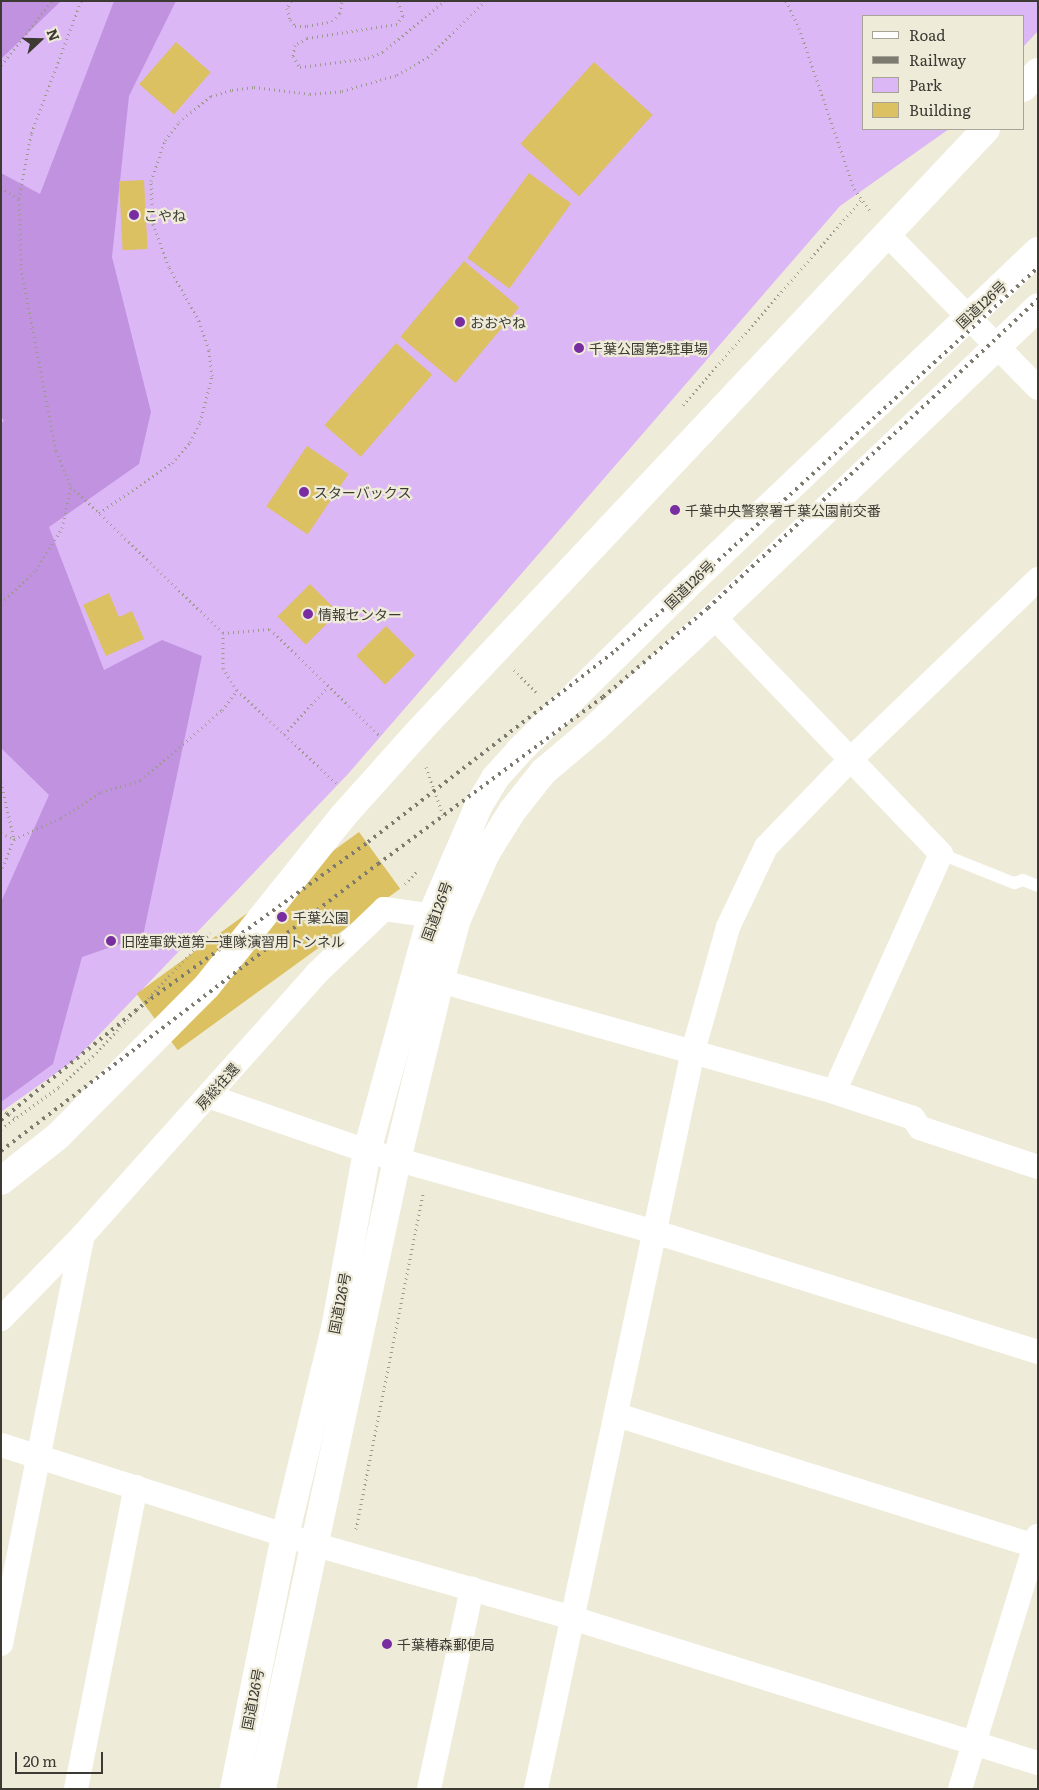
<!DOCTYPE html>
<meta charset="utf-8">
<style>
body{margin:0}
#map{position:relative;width:1039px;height:1790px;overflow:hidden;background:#efebd9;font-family:Literata,"Noto Sans JP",serif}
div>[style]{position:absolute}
.green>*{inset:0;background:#dcb7f6}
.forest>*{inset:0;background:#c092e0}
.building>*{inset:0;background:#dbc161;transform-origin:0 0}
.path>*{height:3px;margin-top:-1.5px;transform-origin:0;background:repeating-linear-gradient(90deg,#9d9a8d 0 1px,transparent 0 5px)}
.lane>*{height:12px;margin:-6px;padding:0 6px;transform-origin:6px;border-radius:6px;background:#fff}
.street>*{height:24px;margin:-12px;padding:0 12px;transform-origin:12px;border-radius:12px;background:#fff}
.secondary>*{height:28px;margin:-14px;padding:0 14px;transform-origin:14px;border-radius:14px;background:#fff}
.highway>*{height:28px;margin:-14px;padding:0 14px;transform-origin:14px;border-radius:14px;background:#fff}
.rail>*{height:4px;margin-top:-2px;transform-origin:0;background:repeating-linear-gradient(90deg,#7d7a6f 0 2.5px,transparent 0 7.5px)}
.dots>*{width:14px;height:14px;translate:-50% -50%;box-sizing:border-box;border:2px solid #efebd9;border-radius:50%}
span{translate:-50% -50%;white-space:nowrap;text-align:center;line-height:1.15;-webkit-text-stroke:4.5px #efebd9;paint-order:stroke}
.poi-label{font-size:14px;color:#3c3a33}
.left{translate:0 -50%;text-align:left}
.street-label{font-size:14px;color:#3c3a33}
.frame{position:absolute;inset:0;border:2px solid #3c3a33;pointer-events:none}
.legend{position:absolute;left:862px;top:15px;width:162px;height:115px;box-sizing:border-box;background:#efebd9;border:1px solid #a7a497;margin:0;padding:6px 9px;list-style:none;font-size:15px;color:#3c3a33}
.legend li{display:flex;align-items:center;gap:10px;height:25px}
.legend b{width:25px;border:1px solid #a7a497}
.north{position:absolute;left:15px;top:15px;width:50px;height:50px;-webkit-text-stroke:4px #efebd9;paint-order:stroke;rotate:69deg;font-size:14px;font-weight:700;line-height:20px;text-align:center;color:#3c3a33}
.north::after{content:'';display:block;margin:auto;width:18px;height:22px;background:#3c3a33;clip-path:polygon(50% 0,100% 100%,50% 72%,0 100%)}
.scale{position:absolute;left:15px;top:1752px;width:88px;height:22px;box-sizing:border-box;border:2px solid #3c3a33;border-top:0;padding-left:6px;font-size:15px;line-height:18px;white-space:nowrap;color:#3c3a33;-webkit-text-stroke:4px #efebd9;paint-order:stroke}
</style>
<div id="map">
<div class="green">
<i style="clip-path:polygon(1px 1px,1038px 1px,1038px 31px,1023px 47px,1023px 16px,863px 16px,863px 129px,949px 129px,840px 206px,348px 774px,76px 1059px,1px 1112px)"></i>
</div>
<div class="forest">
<i style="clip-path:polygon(1px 1px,61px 1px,1px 59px)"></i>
<i style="clip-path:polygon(114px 1px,176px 1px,129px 96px,112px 257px,151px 412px,139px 464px,49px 527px,104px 670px,162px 640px,202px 656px,143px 936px,82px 957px,53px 1064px,1px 1102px,1px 902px,49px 795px,1px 748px,1px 423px,4px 421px,1px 416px,1px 173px,40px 194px)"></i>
</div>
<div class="building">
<i style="left:176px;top:42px;width:46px;height:56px;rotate:41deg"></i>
<i style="left:594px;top:62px;width:79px;height:110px;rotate:42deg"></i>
<i style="left:529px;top:173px;width:52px;height:105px;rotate:36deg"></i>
<i style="left:144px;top:180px;width:69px;height:25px;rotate:87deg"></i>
<i style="left:464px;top:261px;width:72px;height:99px;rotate:40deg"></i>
<i style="left:396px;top:343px;width:48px;height:109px;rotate:41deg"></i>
<i style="left:307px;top:446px;width:50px;height:73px;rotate:34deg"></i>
<i style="left:310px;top:584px;width:40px;height:46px;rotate:45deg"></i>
<i style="clip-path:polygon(109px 593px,119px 617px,132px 611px,144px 639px,106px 656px,83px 605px)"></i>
<i style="left:386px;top:626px;width:41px;height:42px;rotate:45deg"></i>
<i style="left:359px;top:832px;width:70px;height:275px;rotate:54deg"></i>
</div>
<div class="path">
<i style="left:81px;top:1px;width:142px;rotate:110.6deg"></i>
<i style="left:31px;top:134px;width:66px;rotate:100.5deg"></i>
<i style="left:19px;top:199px;width:69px;rotate:88.3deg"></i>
<i style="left:21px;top:268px;width:186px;rotate:79.2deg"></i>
<i style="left:56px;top:451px;width:38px;rotate:67deg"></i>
<i style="left:71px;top:486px;width:211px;rotate:44deg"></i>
<i style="left:223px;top:633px;width:47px;rotate:-4.9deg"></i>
<i style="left:270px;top:629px;width:152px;rotate:44.2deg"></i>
<i style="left:291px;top:1px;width:8px;rotate:120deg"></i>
<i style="left:287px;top:8px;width:12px;rotate:76deg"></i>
<i style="left:290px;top:20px;width:8px;rotate:50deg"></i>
<i style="left:295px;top:26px;width:12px"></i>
<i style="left:307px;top:26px;width:25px;rotate:-11deg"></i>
<i style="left:332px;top:21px;width:11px;rotate:-45deg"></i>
<i style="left:340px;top:13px;width:12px;rotate:-81deg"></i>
<i style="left:398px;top:1px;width:16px;rotate:72deg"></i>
<i style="left:403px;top:16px;width:10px;rotate:127deg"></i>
<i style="left:397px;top:24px;width:91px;rotate:171.2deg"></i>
<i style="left:307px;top:38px;width:14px;rotate:150deg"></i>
<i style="left:295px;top:45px;width:11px;rotate:100deg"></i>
<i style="left:293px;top:56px;width:13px;rotate:58deg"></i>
<i style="left:300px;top:67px;width:69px;rotate:-7.5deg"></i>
<i style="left:368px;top:58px;width:16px;rotate:-22deg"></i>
<i style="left:383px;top:52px;width:80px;rotate:-39.9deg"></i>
<i style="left:786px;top:1px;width:30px;rotate:64deg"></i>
<i style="left:799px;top:28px;width:170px;rotate:71.1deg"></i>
<i style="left:854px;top:189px;width:27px;rotate:54deg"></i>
<i style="left:1px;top:65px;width:82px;rotate:-51.4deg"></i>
<i style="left:1px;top:187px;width:22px;rotate:34deg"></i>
<i style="left:683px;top:405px;width:271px;rotate:-49deg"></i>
<i style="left:99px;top:513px;width:88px;rotate:-34.4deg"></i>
<i style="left:172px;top:463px;width:28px;rotate:-49deg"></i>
<i style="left:190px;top:442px;width:22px;rotate:-63deg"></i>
<i style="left:200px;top:422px;width:48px;rotate:-75.4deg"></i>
<i style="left:212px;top:376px;width:26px;rotate:-97deg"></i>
<i style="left:209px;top:350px;width:31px;rotate:-109deg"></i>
<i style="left:199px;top:321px;width:62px;rotate:-119.1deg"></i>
<i style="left:169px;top:267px;width:46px;rotate:-110.4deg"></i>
<i style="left:153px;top:224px;width:43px;rotate:-92.7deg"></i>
<i style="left:151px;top:181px;width:43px;rotate:-71.1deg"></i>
<i style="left:165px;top:140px;width:23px;rotate:-52deg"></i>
<i style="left:179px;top:122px;width:41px;rotate:-39.1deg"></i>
<i style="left:211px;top:96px;width:22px;rotate:-16deg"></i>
<i style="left:232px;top:90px;width:22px;rotate:-8deg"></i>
<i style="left:254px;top:87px;width:56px;rotate:7.1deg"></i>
<i style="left:310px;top:94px;width:32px;rotate:-5deg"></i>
<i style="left:342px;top:91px;width:57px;rotate:-16.2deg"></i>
<i style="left:397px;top:75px;width:36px;rotate:-30deg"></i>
<i style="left:428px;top:57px;width:80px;rotate:-44.5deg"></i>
<i style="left:1px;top:603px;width:48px;rotate:-43.3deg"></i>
<i style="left:36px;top:570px;width:49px;rotate:-58.2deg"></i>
<i style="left:62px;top:528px;width:42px;rotate:-77.6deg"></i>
<i style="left:223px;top:633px;width:35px;rotate:90deg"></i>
<i style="left:223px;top:668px;width:26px;rotate:58deg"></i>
<i style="left:237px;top:690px;width:136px;rotate:43.2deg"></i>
<i style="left:514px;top:670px;width:34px;rotate:45deg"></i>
<i style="left:284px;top:734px;width:64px;rotate:-46.9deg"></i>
<i style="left:426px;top:767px;width:51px;rotate:70.5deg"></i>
<i style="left:1px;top:782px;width:58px;rotate:77.2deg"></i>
<i style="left:14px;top:839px;width:35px;rotate:112deg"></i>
<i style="left:1px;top:833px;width:14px;rotate:25deg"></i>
<i style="left:14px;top:839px;width:51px;rotate:-24.1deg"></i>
<i style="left:61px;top:818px;width:48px;rotate:-33deg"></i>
<i style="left:101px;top:792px;width:42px;rotate:-16.7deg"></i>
<i style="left:141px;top:780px;width:107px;rotate:-40.8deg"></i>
<i style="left:222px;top:710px;width:25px;rotate:-53deg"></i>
<i style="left:405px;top:884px;width:19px;rotate:-47deg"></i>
<i style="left:1px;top:1109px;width:17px;rotate:33deg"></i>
<i style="left:1px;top:1129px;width:72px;rotate:-35.9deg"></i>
<i style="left:59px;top:1087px;width:46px;rotate:-42.4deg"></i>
<i style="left:93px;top:1056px;width:170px;rotate:-46.4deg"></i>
<i style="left:356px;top:1529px;width:342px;rotate:-78.7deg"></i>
</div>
<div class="lane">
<i style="left:941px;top:854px;width:79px;rotate:21.7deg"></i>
<i style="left:1014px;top:883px;width:9px;rotate:-18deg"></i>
<i style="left:1023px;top:880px;width:16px;rotate:22deg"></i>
</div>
<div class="street">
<i style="left:888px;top:235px;width:214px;rotate:45.6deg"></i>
<i style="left:714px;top:617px;width:328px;rotate:46.2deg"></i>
<i style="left:941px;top:854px;width:261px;rotate:114.2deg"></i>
<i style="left:440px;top:981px;width:409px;rotate:15.7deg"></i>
<i style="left:834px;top:1092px;width:83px;rotate:18.2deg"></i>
<i style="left:913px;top:1118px;width:12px;rotate:55deg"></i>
<i style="left:920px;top:1128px;width:124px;rotate:18.3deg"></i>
<i style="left:208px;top:1096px;width:168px;rotate:19.1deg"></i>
<i style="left:367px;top:1151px;width:299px;rotate:15.7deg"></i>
<i style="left:655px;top:1232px;width:401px;rotate:17.4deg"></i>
<i style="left:1px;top:1319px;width:117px;rotate:-45.7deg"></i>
<i style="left:83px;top:1235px;width:350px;rotate:-48.2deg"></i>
<i style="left:316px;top:974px;width:94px;rotate:-43.7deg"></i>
<i style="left:384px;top:909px;width:67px;rotate:7.8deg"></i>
<i style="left:617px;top:1415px;width:441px;rotate:17.4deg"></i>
<i style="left:1px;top:1445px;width:327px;rotate:17.6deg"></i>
<i style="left:313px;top:1544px;width:269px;rotate:15.9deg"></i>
<i style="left:572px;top:1618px;width:488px;rotate:17.3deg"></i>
<i style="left:1px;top:1644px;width:417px;rotate:-78.7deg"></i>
<i style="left:76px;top:1789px;width:308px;rotate:-78.8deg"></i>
<i style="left:429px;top:1789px;width:205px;rotate:-77.9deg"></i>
<i style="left:536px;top:1789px;width:755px;rotate:-77.99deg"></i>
<i style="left:693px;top:1051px;width:129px;rotate:-74.2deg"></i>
<i style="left:728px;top:927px;width:89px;rotate:-64.6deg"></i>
<i style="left:766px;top:847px;width:121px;rotate:-46deg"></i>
<i style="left:850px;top:760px;width:261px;rotate:-43.9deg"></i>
<i style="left:960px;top:1789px;width:265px;rotate:-72.9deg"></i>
</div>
<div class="secondary">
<i style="left:1023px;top:88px;width:22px;rotate:-47deg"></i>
<i style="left:1px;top:1181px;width:73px;rotate:-38.3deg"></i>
<i style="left:58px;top:1136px;width:211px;rotate:-45.2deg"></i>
<i style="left:207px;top:986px;width:218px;rotate:-51.3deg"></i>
<i style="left:343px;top:816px;width:117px;rotate:-48.1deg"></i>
<i style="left:421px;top:729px;width:824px;rotate:-46.72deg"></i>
</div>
<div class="highway">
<i style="left:234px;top:1789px;width:259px;rotate:-78.6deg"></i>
<i style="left:285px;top:1535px;width:212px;rotate:-76.4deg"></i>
<i style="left:335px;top:1329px;width:181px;rotate:-79.8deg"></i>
<i style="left:367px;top:1151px;width:246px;rotate:-74.7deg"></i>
<i style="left:432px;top:914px;width:119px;rotate:-66.7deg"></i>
<i style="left:479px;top:805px;width:31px;rotate:-59deg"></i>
<i style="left:495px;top:778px;width:36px;rotate:-48deg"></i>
<i style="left:519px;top:751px;width:231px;rotate:-44.6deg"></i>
<i style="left:683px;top:589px;width:490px;rotate:-43.6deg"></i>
<i style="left:262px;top:1789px;width:643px;rotate:-77.89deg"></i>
<i style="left:397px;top:1160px;width:184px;rotate:-76.5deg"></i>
<i style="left:440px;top:981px;width:64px;rotate:-74.7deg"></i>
<i style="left:457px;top:919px;width:72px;rotate:-66.3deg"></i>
<i style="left:486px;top:853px;width:51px;rotate:-57.9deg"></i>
<i style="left:513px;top:810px;width:48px;rotate:-51.7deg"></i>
<i style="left:543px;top:772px;width:68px;rotate:-40.2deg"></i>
<i style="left:595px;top:728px;width:163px;rotate:-43deg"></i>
<i style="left:714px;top:617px;width:448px;rotate:-43.7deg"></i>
</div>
<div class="rail">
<i style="left:1px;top:1120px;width:186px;rotate:-39.1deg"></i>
<i style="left:145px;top:1003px;width:275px;rotate:-35.8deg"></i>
<i style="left:368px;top:842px;width:314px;rotate:-37.7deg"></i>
<i style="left:616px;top:650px;width:91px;rotate:-40.5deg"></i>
<i style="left:685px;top:591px;width:479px;rotate:-42.5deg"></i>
<i style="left:1px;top:1151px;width:474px;rotate:-37.3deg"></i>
<i style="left:378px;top:864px;width:280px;rotate:-36.6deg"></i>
<i style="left:603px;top:697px;width:138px;rotate:-40.3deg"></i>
<i style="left:708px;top:608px;width:452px;rotate:-43.1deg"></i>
</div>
<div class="dots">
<i style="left:134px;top:215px;background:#782ea0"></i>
<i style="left:460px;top:322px;background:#782ea0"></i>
<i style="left:579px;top:348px;background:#782ea0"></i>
<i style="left:304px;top:492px;background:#782ea0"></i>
<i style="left:675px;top:510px;background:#782ea0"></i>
<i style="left:308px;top:614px;background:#782ea0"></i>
<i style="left:282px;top:917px;background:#782ea0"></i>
<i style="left:111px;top:941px;background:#782ea0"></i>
<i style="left:387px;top:1644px;background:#782ea0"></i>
</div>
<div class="poi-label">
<span class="left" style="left:144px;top:215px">こやね</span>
<span class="left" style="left:470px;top:322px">おおやね</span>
<span class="left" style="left:589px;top:348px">千葉公園第2駐車場</span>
<span class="left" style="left:314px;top:492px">スターバックス</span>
<span class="left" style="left:685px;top:510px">千葉中央警察署千葉公園前交番</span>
<span class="left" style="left:318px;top:614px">情報センター</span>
<span class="left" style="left:293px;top:917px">千葉公園</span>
<span class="left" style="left:121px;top:941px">旧陸軍鉄道第一連隊演習用トンネル</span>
<span class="left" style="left:397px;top:1644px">千葉椿森郵便局</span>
</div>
<div class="street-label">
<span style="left:981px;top:304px;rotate:-43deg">国道126号</span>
<span style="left:689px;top:584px;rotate:-44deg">国道126号</span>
<span style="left:436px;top:911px;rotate:-70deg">国道126号</span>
<span style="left:217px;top:1086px;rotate:-48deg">房総往還</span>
<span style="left:339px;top:1303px;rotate:-79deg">国道126号</span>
<span style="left:252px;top:1699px;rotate:-79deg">国道126号</span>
</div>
<div class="frame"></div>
<ul class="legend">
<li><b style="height:6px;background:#fff"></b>Road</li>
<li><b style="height:6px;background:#7d7a6f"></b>Railway</li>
<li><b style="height:14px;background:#dcb7f6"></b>Park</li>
<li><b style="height:14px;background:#dbc161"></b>Building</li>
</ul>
<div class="north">N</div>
<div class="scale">20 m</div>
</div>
